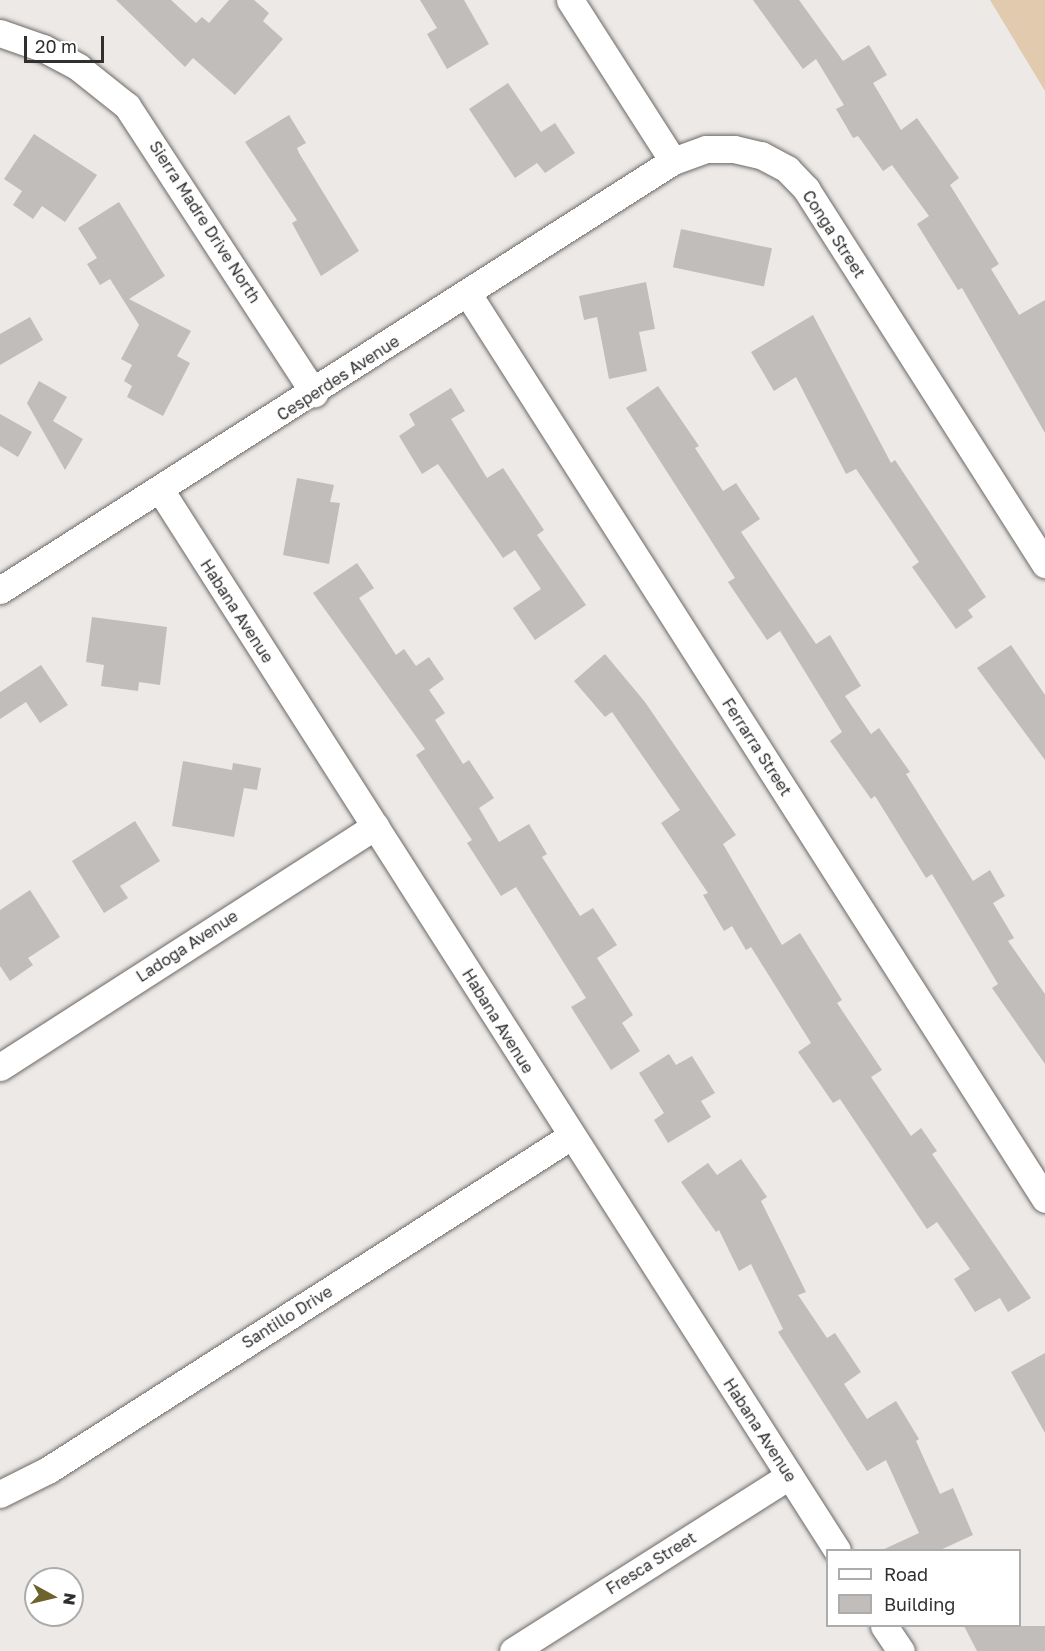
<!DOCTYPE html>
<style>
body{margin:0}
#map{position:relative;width:1045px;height:1651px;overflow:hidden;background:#ece9e6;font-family:"Golos Text",sans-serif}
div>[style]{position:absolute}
.green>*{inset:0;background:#e1caae}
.building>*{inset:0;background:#c1bdbb;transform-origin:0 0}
.roads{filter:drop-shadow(0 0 2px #6c6966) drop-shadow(0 0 2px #6c6966)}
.minor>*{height:27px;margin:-13.5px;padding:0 13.5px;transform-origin:13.5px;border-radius:13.5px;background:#fff}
span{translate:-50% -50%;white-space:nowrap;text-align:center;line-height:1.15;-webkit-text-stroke:4.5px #fff;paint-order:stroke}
.street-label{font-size:16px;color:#31302f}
.legend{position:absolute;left:826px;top:1549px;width:195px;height:78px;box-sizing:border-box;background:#fff;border:2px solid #adacac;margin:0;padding:8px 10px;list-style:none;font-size:18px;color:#31302f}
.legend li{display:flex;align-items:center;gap:12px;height:30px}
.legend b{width:30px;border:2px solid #adacac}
.north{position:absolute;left:24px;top:1567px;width:60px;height:60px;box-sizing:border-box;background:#fff;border:2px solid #adacac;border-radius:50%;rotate:98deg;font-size:16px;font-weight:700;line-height:24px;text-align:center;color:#31302f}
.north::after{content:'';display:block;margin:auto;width:21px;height:27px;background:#6e622f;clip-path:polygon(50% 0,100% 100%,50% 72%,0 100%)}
.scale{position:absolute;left:24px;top:36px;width:80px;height:27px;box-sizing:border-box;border:3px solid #31302f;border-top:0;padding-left:8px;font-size:18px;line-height:21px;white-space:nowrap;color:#31302f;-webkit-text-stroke:4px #fff;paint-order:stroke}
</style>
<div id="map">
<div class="green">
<i style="clip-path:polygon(990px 0,1045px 0,1045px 91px)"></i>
</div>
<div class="building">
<i style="clip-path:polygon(116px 0,171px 0,196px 23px,202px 17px,209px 23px,229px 0,254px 0,269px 13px,263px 21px,283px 39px,235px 95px,193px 58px,185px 67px)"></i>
<i style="clip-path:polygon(420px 0,464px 0,489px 44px,447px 69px,427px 34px,437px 28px)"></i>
<i style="clip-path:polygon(753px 0,799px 0,843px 61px,869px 45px,887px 75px,873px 83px,901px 130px,917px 118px,959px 178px,950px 185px,999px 264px,991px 269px,1019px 315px,1045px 300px,1045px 433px,962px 288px,958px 290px,917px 224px,929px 216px,892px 165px,883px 171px,858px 136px,853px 138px,836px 109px,844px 105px,816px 59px,803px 69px)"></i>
<i style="clip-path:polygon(508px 83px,541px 132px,555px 123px,575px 153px,545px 173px,537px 163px,515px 178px,469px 109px)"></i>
<i style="clip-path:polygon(289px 115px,306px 143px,297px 148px,299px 153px,359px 251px,321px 276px,292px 223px,297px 220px,245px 142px)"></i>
<i style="clip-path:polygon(34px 134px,97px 175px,65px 222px,42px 206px,33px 219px,13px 205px,22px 191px,4px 179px)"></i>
<i style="clip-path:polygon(119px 202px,165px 276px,129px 299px,191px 331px,177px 356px,190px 363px,163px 416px,127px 397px,132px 386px,124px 381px,132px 365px,121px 359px,139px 325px,110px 279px,100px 285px,87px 264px,97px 258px,78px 228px)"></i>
<i style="left:681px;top:229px;width:93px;height:39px;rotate:12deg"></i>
<i style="clip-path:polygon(646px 282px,655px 329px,639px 332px,647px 371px,609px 379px,597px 317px,584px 320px,579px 296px)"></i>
<i style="clip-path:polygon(813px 315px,891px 463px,895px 460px,986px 597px,968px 610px,973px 617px,956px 629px,912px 567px,919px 562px,856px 469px,846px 474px,796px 377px,774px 391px,751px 352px)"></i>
<i style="clip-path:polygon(30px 317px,43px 340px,0 365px,0 334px)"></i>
<i style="clip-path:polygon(39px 381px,67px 397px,53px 421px,83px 439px,65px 470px,27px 403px)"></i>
<i style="clip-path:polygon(658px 386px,699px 446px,695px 448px,723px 491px,736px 483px,760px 519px,741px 532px,816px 644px,830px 635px,861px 686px,845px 696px,871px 734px,879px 728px,910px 772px,906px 774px,973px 881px,990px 870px,1005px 896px,993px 903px,1014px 938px,1008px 941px,1045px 994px,1045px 1064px,992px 988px,998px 984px,932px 874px,926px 878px,875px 796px,871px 799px,830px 741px,842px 732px,780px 631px,767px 640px,728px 582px,735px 578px,626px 408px)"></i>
<i style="clip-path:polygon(451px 388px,465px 411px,451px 419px,487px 478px,503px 468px,544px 530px,537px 535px,586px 605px,535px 640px,513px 608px,541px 589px,515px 550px,503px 558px,438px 464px,422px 474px,399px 436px,415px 425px,409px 414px)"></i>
<i style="clip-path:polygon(0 414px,32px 432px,18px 457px,0 446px)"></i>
<i style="clip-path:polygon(297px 478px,334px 485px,330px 502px,340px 503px,329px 564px,283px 555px)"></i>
<i style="clip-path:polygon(357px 563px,374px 588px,359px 598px,396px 655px,404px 649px,416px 666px,429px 657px,444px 679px,429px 690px,445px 713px,435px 720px,463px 764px,469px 760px,494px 798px,479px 808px,499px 842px,529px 824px,547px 854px,542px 857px,580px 916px,593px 908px,617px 945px,597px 958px,633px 1015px,622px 1023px,640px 1051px,611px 1070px,571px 1007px,586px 998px,516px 887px,501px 896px,467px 843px,472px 840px,416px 755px,425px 749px,313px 593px)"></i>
<i style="clip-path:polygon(92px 617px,167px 627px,160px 685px,139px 682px,138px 691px,101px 686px,104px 665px,86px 662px)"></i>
<i style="clip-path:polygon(1011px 645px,1045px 695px,1045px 760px,977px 668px)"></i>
<i style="clip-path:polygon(605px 654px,645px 702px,736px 835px,723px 844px,782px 945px,800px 933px,842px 1000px,837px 1003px,882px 1070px,871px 1077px,911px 1136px,921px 1128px,937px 1151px,932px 1154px,1031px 1298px,1008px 1312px,1000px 1298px,975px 1312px,954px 1279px,970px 1269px,937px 1222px,927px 1229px,840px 1099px,833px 1103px,798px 1052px,811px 1043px,751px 947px,746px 950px,732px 926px,724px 931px,703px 895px,708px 893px,661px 823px,680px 810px,612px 712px,605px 717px,574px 681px)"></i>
<i style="clip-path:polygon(41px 665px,68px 705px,40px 723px,26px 702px,0 719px,0 692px)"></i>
<i style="clip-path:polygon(183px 761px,232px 770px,233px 763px,261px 768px,257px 790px,244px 788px,234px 837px,172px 826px)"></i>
<i style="clip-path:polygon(135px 821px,160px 861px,120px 886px,128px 898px,104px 913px,72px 861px)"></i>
<i style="clip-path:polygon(30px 890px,60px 937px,28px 958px,33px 965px,10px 981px,0 966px,0 910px)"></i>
<i style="clip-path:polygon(669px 1054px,676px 1065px,692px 1056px,715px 1093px,701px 1101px,711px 1117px,668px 1143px,654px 1120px,664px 1113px,639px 1073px)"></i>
<i style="clip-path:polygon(741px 1159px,767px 1197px,761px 1201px,806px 1292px,798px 1295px,827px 1338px,835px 1333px,861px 1372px,844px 1384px,867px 1419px,896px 1401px,919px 1439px,916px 1441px,940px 1494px,953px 1488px,973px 1535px,938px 1551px,880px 1551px,919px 1533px,886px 1460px,867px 1471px,778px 1332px,783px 1329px,751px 1264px,739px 1271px,719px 1230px,716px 1232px,681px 1182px,708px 1163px,717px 1175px)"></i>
<i style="clip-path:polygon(1045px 1353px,1045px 1433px,1011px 1372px)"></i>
<i style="clip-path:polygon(964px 1626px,1045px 1626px,1045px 1651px,977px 1651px)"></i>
</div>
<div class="roads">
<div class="minor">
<i style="left:570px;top:0;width:191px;rotate:57.4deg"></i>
<i style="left:0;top:33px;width:46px;rotate:19.2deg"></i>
<i style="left:43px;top:48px;width:40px;rotate:28deg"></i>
<i style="left:78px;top:67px;width:63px;rotate:38.5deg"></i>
<i style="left:127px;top:106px;width:343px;rotate:56.9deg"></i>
<i style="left:468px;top:294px;width:1073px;rotate:57.48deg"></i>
<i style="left:161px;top:491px;width:1256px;rotate:57.45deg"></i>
<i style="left:0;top:590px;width:798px;rotate:-32.52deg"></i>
<i style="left:673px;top:161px;width:35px;rotate:-20deg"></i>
<i style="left:706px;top:149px;width:28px"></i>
<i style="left:734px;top:149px;width:28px;rotate:13deg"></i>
<i style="left:761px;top:155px;width:30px;rotate:28deg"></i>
<i style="left:787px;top:169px;width:28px;rotate:46deg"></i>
<i style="left:806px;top:189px;width:445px;rotate:57.5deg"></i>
<i style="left:0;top:1067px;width:446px;rotate:-32.7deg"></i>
<i style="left:0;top:1494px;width:54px;rotate:-26.6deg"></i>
<i style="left:48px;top:1470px;width:621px;rotate:-32.56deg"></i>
<i style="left:884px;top:1626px;width:30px;rotate:56deg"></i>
<i style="left:513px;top:1651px;width:327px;rotate:-32.4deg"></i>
</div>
</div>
<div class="street-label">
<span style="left:205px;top:222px;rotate:57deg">Sierra Madre Drive North</span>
<span style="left:834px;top:234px;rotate:57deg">Conga Street</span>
<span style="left:338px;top:378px;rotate:-33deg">Cesperdes Avenue</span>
<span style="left:237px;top:611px;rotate:57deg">Habana Avenue</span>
<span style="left:757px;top:747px;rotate:57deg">Ferrarra Street</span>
<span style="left:187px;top:946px;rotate:-33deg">Ladoga Avenue</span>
<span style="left:498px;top:1021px;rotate:58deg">Habana Avenue</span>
<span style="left:287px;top:1317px;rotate:-32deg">Santillo Drive</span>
<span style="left:760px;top:1430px;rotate:57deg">Habana Avenue</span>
<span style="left:651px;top:1563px;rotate:-32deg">Fresca Street</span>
</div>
<ul class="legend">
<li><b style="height:8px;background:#fff"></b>Road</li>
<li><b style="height:16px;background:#c1bdbb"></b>Building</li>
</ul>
<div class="north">N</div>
<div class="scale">20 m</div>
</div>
